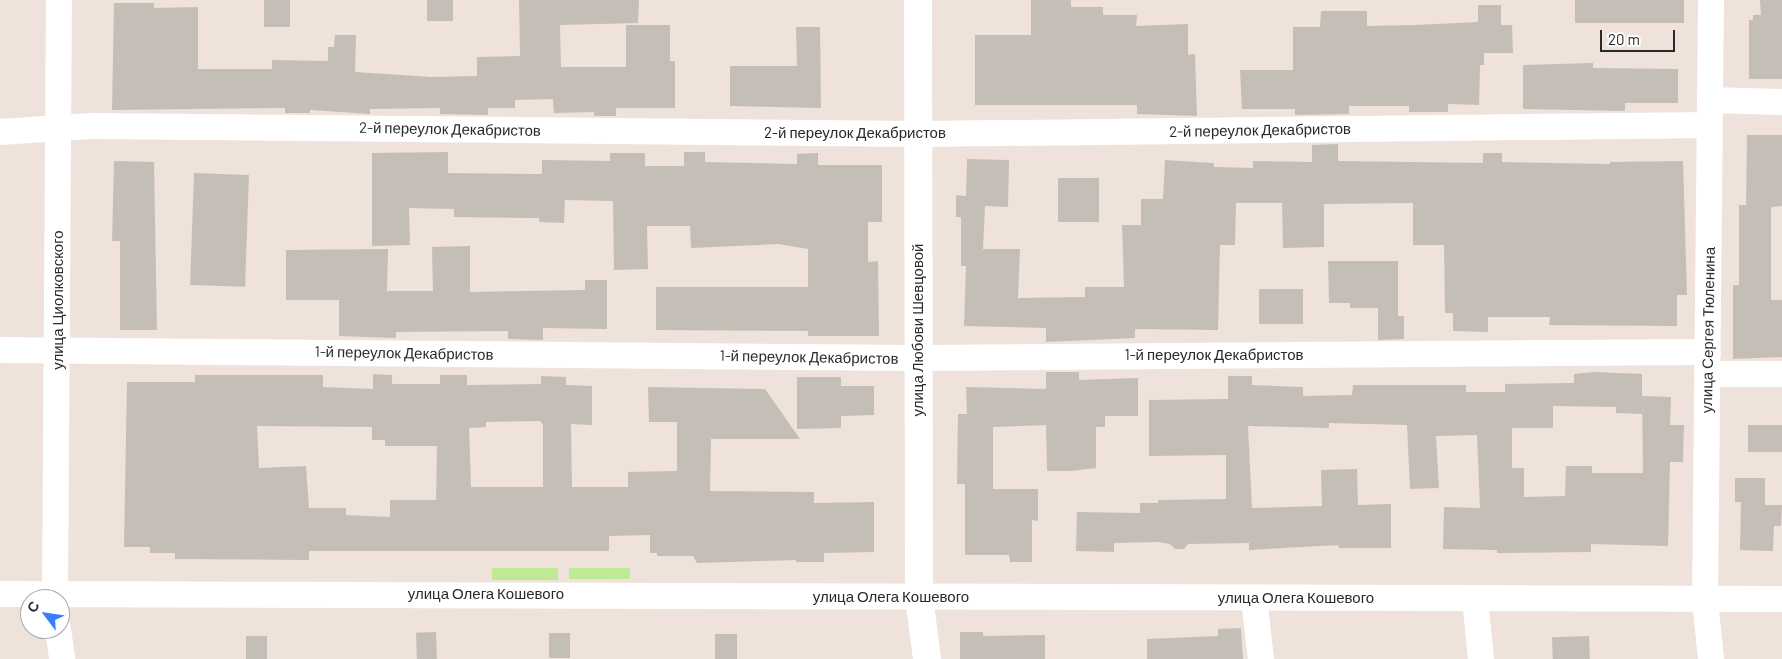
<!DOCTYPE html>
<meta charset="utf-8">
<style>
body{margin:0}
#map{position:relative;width:1782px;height:659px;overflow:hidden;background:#eee2db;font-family:Barlow,sans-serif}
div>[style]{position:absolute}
.green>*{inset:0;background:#bfe992;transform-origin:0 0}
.building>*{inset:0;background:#c5beb7;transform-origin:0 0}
.street>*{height:26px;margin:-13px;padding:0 13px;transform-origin:13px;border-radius:13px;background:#fff}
.secondary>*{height:28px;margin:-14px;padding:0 14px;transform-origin:14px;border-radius:14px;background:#fff}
span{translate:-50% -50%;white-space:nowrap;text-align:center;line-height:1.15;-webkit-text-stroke:4px #fff;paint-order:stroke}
.street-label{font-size:15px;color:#2a2a2a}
.north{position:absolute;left:20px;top:589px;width:50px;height:50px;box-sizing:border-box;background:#fff;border:1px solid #aaa;border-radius:50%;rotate:301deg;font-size:14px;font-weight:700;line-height:20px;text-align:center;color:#2a2a2a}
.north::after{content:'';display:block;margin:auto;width:18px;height:22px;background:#377fff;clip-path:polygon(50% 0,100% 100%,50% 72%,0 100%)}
.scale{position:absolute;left:1600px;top:30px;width:75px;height:22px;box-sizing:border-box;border:2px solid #2a2a2a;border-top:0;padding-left:6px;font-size:15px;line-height:18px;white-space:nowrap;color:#2a2a2a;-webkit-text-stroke:4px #fff;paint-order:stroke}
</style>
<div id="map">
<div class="green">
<i style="left:558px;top:568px;width:12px;height:66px;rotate:90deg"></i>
<i style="left:630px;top:568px;width:11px;height:61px;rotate:90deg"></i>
</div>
<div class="building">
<i style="left:264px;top:0;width:26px;height:27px"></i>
<i style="left:427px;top:0;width:26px;height:21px"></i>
<i style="clip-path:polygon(519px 0,639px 0,638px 23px,560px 25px,561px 67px,626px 67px,626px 25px,670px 25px,670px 61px,675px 61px,675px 108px,616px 108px,616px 116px,594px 116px,594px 112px,554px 113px,553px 99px,515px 100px,515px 108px,488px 108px,488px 115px,440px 114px,440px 108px,370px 109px,370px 114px,310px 110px,310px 113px,285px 113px,285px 108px,112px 110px,114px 3px,154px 3px,154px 8px,198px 7px,198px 69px,272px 69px,272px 60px,328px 61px,328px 47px,334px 47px,335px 35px,356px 35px,355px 72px,432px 77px,477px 76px,477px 57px,520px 56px)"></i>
<i style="clip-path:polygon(1031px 0,1071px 0,1071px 7px,1103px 7px,1103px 15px,1137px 15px,1136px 26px,1188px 24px,1188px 55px,1195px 54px,1197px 116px,1137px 114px,1137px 105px,975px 105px,975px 35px,1031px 35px)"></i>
<i style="left:1684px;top:0;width:23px;height:109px;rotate:90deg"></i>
<i style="clip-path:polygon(1760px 0,1782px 0,1782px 79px,1749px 79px,1749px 20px,1753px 20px,1753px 15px,1761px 15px)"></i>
<i style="clip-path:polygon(1478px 5px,1501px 5px,1501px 25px,1512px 25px,1513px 53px,1484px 53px,1484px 65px,1480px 65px,1479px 105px,1448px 104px,1448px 112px,1409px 112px,1409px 106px,1349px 106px,1349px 114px,1295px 115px,1295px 109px,1242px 109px,1240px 70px,1293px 70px,1293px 27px,1320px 27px,1321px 11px,1367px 11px,1367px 26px,1415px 25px,1478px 22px)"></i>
<i style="clip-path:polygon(796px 27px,820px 27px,821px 108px,730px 106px,730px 66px,797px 66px)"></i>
<i style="clip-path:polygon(1593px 63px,1593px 68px,1678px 69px,1678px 103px,1625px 103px,1625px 111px,1523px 109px,1523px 65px)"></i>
<i style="clip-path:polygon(1747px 135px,1782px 135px,1782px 206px,1771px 207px,1771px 300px,1782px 300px,1782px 357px,1733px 359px,1733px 285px,1739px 285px,1739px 205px,1746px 205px)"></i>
<i style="clip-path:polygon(1338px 144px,1338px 161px,1483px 163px,1483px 153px,1502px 153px,1502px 162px,1610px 164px,1610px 162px,1683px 161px,1687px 295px,1677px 295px,1677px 326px,1549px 325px,1550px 317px,1488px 317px,1488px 332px,1453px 331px,1453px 313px,1445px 313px,1444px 245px,1413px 245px,1413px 203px,1324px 204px,1324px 247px,1283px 248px,1282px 203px,1236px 203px,1235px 245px,1220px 245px,1218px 330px,1135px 329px,1135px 338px,1046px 342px,1046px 328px,964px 326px,966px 266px,961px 266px,961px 217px,956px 217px,956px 195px,966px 196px,967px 159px,1009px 160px,1008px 207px,985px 206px,983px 249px,1020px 249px,1018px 298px,1085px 297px,1085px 287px,1124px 287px,1122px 225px,1141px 225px,1141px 199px,1163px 199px,1165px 160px,1214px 163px,1214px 167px,1253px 168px,1253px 161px,1312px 162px,1312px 145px)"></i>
<i style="clip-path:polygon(448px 152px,448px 173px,542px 174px,542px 160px,610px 161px,610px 153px,645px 153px,645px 166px,684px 166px,684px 152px,705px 152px,705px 162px,797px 164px,797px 154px,818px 153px,818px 165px,882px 165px,882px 222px,868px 222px,868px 262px,878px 261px,879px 336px,808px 336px,808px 331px,656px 330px,656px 287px,808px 287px,808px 249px,778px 244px,691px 248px,690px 226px,647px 226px,648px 269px,614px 270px,613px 201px,565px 200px,564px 223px,539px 222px,539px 218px,454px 217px,454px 209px,409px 208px,410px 245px,372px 246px,372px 153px)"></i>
<i style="clip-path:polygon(114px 161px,154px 162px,157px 330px,120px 330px,120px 241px,112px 241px)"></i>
<i style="left:194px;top:173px;width:55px;height:112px;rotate:2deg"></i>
<i style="left:1058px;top:178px;width:41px;height:44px"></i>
<i style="clip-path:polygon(470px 246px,470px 292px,585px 290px,585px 280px,607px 280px,607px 329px,543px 328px,543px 340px,508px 339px,508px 331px,396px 332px,396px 338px,339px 336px,339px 300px,286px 300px,286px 250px,388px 249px,387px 291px,433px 291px,432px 247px)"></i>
<i style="clip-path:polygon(1328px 261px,1398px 261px,1398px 316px,1404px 316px,1404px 339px,1378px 340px,1378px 308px,1350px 308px,1350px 303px,1329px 303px)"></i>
<i style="left:1259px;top:289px;width:44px;height:35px"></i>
<i style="clip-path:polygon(1046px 372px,1079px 372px,1079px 380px,1138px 378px,1138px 416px,1105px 416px,1105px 427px,1096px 427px,1096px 468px,1071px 471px,1047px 471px,1046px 425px,993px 427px,993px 489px,1038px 489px,1038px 521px,1032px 520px,1032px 562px,1010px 562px,1009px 555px,965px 555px,965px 484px,957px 484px,958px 414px,967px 414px,966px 387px,1046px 389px)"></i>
<i style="clip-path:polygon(1595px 372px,1642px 374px,1642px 414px,1616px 413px,1616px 407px,1553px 406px,1553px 428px,1512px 428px,1512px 468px,1524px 468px,1524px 497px,1565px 496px,1566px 466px,1592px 466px,1592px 473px,1643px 473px,1642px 396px,1671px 397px,1670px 425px,1684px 425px,1683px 462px,1670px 462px,1668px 546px,1591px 544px,1591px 552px,1497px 553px,1497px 550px,1443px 549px,1444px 507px,1480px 508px,1477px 435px,1436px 436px,1439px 488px,1410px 489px,1407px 425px,1329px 423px,1329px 428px,1248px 426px,1252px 508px,1322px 506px,1321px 470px,1357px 469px,1358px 505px,1391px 504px,1391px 548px,1339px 548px,1338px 545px,1249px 550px,1249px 543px,1188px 544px,1184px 549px,1175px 549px,1170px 544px,1158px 542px,1114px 543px,1114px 552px,1076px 551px,1077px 512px,1140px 513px,1140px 503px,1158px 503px,1158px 500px,1226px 499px,1226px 455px,1149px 456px,1149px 400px,1228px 399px,1228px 376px,1252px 376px,1252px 385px,1303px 387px,1303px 396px,1352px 395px,1353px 385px,1466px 385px,1466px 392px,1505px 392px,1505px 384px,1574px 383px,1574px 374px)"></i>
<i style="clip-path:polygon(evenodd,373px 374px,392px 375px,392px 384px,440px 384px,440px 375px,467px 375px,467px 385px,541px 384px,541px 376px,566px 377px,566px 385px,592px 386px,592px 425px,571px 424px,572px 487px,628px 487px,628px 472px,677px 471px,677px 422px,649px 422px,648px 387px,765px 389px,800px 439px,711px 439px,710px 491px,814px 492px,814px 503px,874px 502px,874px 552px,824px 553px,824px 562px,796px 562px,796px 560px,697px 563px,693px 556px,657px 556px,657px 553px,650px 553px,650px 535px,609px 536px,609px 551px,309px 551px,309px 560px,175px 559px,175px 553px,150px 553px,150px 547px,124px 547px,127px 382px,195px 382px,195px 375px,323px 375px,323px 387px,373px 389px,373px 374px,540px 421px,543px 424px,543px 487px,471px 487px,469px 428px,486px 427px,486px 422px,540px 421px,373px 374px,257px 426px,372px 427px,372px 440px,385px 440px,385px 446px,437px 446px,436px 500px,390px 500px,390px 517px,346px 515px,346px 508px,309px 508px,306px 466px,259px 468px,257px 426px)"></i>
<i style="clip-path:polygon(797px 377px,841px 377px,841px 386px,874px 386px,874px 415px,841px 416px,841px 428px,797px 429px)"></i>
<i style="left:1748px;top:425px;width:34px;height:27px"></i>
<i style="clip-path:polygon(1735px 478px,1765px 478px,1765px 505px,1782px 505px,1781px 526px,1774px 526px,1773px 551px,1740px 550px,1741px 502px,1735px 502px)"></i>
<i style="clip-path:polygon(1241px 628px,1243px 659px,1147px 659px,1147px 639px,1218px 636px,1218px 629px)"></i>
<i style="left:436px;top:632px;width:27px;height:20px;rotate:88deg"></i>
<i style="clip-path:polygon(960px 632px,983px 632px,983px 636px,1045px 635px,1045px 659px,960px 659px)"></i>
<i style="left:549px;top:633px;width:21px;height:25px"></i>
<i style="left:715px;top:634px;width:22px;height:25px"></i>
<i style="left:246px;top:636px;width:21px;height:23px"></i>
<i style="left:1589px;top:636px;width:23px;height:37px;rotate:88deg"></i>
</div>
<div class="street">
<i style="left:1711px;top:0;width:600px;rotate:90.57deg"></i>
<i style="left:1705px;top:600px;width:59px;rotate:84.2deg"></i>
<i style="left:1710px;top:100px;width:72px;rotate:1.6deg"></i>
<i style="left:0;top:132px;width:90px;rotate:-3.8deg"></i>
<i style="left:90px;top:126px;width:828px;rotate:0.55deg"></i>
<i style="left:918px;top:134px;width:791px;rotate:-0.65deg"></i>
<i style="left:0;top:350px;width:918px;rotate:0.5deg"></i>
<i style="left:918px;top:358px;width:790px;rotate:-0.44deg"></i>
<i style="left:1707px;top:374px;width:75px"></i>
<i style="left:0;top:594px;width:1782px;rotate:0.16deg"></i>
<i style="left:1254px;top:598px;width:61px;rotate:83.5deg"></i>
<i style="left:55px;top:599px;width:599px;rotate:-89.62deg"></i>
<i style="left:1475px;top:599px;width:60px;rotate:84.3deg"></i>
<i style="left:58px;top:629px;width:30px;rotate:82deg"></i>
</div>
<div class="secondary">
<i style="left:918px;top:0;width:597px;rotate:89.9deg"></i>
<i style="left:919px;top:597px;width:63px;rotate:82.6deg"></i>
</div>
<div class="street-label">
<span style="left:450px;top:129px;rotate:1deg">2-й переулок Декабристов</span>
<span style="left:1260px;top:130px;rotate:-1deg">2-й переулок Декабристов</span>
<span style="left:855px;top:133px">2-й переулок Декабристов</span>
<span style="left:58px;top:300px;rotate:-90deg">улица Циолковского</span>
<span style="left:918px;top:330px;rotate:-90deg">улица Любови Шевцовой</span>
<span style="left:1708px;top:330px;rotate:-89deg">улица Сергея Тюленина</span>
<span style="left:404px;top:353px;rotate:1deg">1-й переулок Декабристов</span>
<span style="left:1214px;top:355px">1-й переулок Декабристов</span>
<span style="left:809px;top:357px;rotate:1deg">1-й переулок Декабристов</span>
<span style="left:486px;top:594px">улица Олега Кошевого</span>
<span style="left:891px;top:597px">улица Олега Кошевого</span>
<span style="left:1296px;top:598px">улица Олега Кошевого</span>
</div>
<div class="north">С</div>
<div class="scale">20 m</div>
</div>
